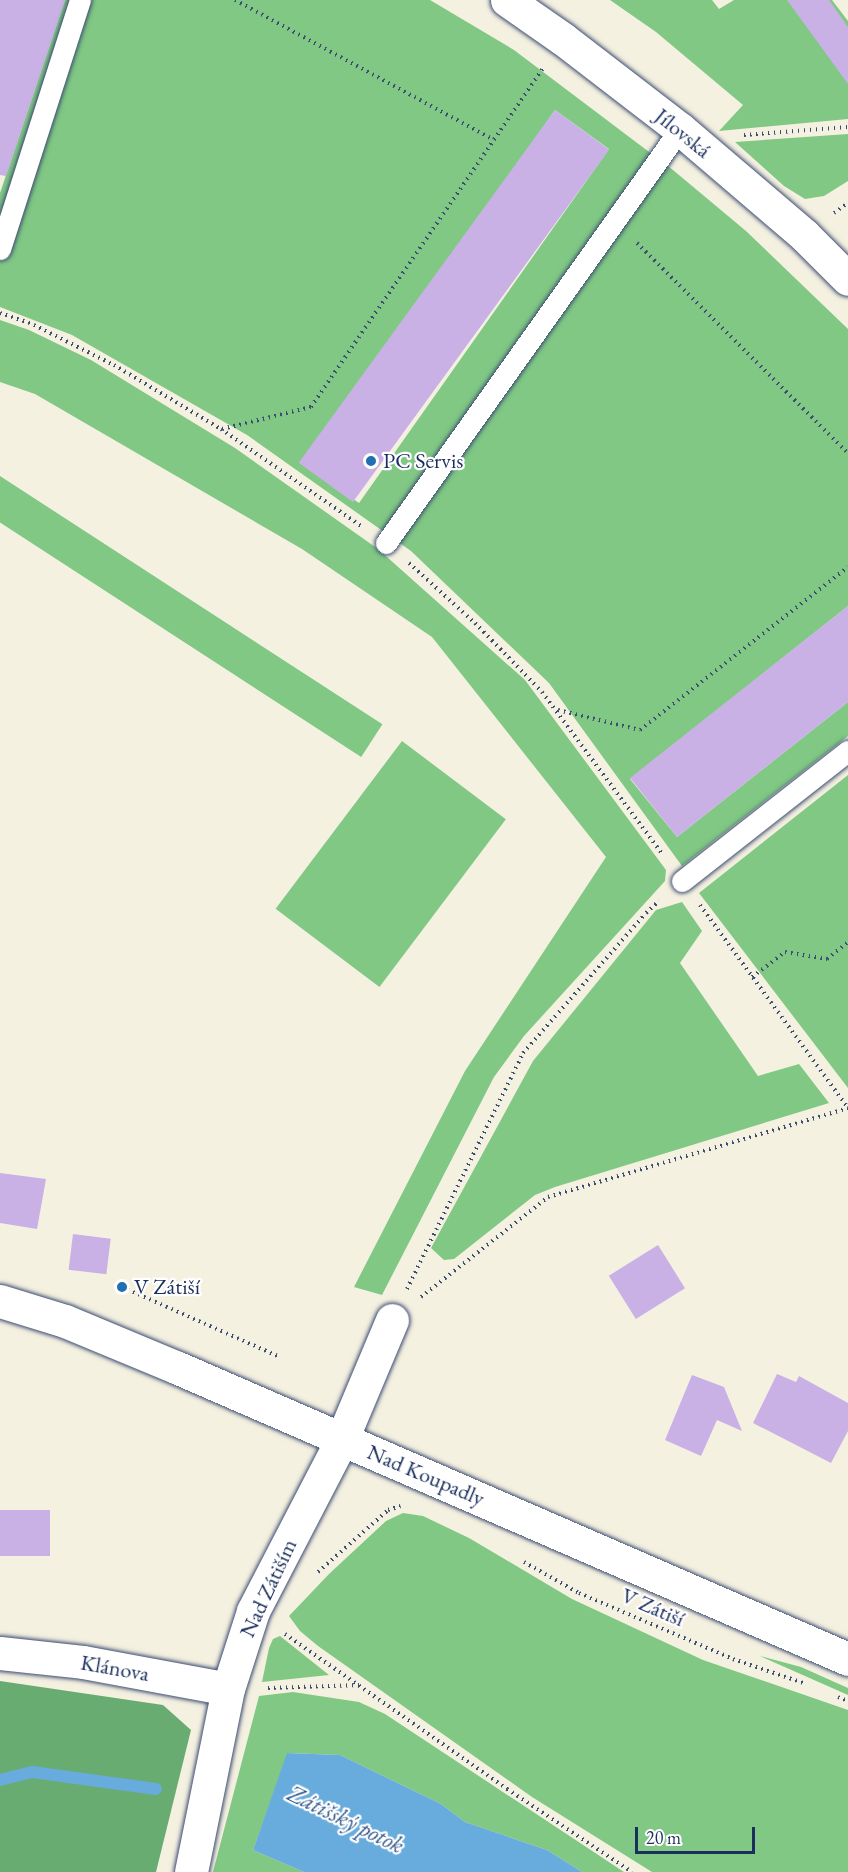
<!DOCTYPE html>
<meta charset="utf-8">
<style>
body{margin:0}
#map{position:relative;width:848px;height:1872px;overflow:hidden;background:#f5f1e1;font-family:"EB Garamond",serif}
div>[style]{position:absolute}
.green>*{inset:0;background:#80c884;transform-origin:0 0}
.forest>*{inset:0;background:#68ac72}
.water>*{inset:0;background:#68acde}
.stream>*{height:12px;margin:-6px;padding:0 6px;transform-origin:6px;border-radius:6px;background:#68acde}
.building>*{inset:0;background:#c9b1e6;transform-origin:0 0}
.path>*{height:4px;margin-top:-2px;transform-origin:0;background:repeating-linear-gradient(90deg,#3c4c72 0 1.5px,transparent 0 6px)}
.roads{filter:drop-shadow(0 0 2px #3c4c72) drop-shadow(0 0 2px #3c4c72)}
.service>*{height:21px;margin:-10.5px;padding:0 10.5px;transform-origin:10.5px;border-radius:10.5px;background:#fff}
.minor>*{height:33px;margin:-16.5px;padding:0 16.5px;transform-origin:16.5px;border-radius:16.5px;background:#fff}
.tertiary>*{height:33px;margin:-16.5px;padding:0 16.5px;transform-origin:16.5px;border-radius:16.5px;background:#fff}
.dots>*{width:16px;height:16px;translate:-50% -50%;box-sizing:border-box;border:3px solid #fff;border-radius:50%}
span{translate:-50% -50%;white-space:nowrap;text-align:center;line-height:1.15;-webkit-text-stroke:4.5px #fff;paint-order:stroke}
.street-label{font-size:22px;color:#1b2f5e}
.poi-label{font-size:22px;color:#1b2f5e}
.left{translate:0 -50%;text-align:left}
.water-label{font-size:24px;color:#365b8b;font-style:italic}
.scale{position:absolute;left:635px;top:1827px;width:120px;height:27px;box-sizing:border-box;border:3px solid #1b2f5e;border-top:0;padding-left:8px;font-size:18px;line-height:21px;white-space:nowrap;color:#1b2f5e;-webkit-text-stroke:4px #fff;paint-order:stroke}
</style>
<div id="map">
<div class="green">
<i style="clip-path:polygon(evenodd,65px 0,430px 0,514px 50px,673px 170px,746px 231px,848px 329px,848px 606px,630px 779px,677px 837px,848px 702px,848px 736px,682px 866px,549px 683px,411px 551px,247px 435px,72px 335px,0 307px,0 193px,65px 0,555px 110px,609px 149px,359px 503px,304px 465px,555px 110px)"></i>
<i style="clip-path:polygon(610px 0,712px 0,719px 9px,734px 0,832px 0,848px 21px,848px 119px,719px 131px,743px 105px,656px 32px)"></i>
<i style="clip-path:polygon(848px 134px,848px 181px,824px 196px,805px 199px,784px 186px,735px 142px)"></i>
<i style="clip-path:polygon(0 320px,29px 330px,91px 360px,235px 448px,378px 549px,525px 680px,666px 870px,665px 881px,524px 1036px,494px 1077px,382px 1295px,354px 1287px,465px 1071px,606px 857px,432px 637px,302px 549px,35px 394px,0 382px)"></i>
<i style="left:0;top:476px;width:456px;height:39px;rotate:33deg"></i>
<i style="left:402px;top:741px;width:130px;height:210px;rotate:37deg"></i>
<i style="clip-path:polygon(848px 775px,848px 1088px,699px 893px)"></i>
<i style="clip-path:polygon(682px 902px,702px 931px,680px 963px,758px 1076px,799px 1064px,829px 1103px,555px 1187px,535px 1195px,454px 1259px,444px 1260px,431px 1248px,533px 1061px,656px 910px)"></i>
<i style="clip-path:polygon(403px 1513px,423px 1516px,469px 1538px,572px 1599px,703px 1660px,848px 1710px,848px 1872px,652px 1872px,532px 1797px,318px 1646px,300px 1631px,289px 1616px,329px 1574px,386px 1521px)"></i>
<i style="clip-path:polygon(280px 1636px,329px 1675px,262px 1682px,269px 1648px,273px 1639px)"></i>
<i style="clip-path:polygon(760px 1656px,801px 1667px,848px 1688px,848px 1695px)"></i>
<i style="clip-path:polygon(293px 1692px,359px 1702px,385px 1714px,624px 1872px,582px 1872px,547px 1850px,465px 1822px,441px 1804px,340px 1755px,288px 1753px,253px 1850px,304px 1872px,213px 1872px,259px 1696px)"></i>
</div>
<div class="forest">
<i style="clip-path:polygon(0 1681px,163px 1705px,191px 1730px,156px 1872px,0 1872px)"></i>
</div>
<div class="water">
<i style="clip-path:polygon(287px 1753px,340px 1755px,441px 1804px,465px 1822px,547px 1850px,582px 1872px,304px 1872px,253px 1850px)"></i>
</div>
<div class="stream">
<i style="left:0;top:1780px;width:33px;rotate:-14deg"></i>
<i style="left:32px;top:1772px;width:125px;rotate:7.8deg"></i>
</div>
<div class="building">
<i style="clip-path:polygon(0 0,65px 0,6px 176px,0 175px)"></i>
<i style="clip-path:polygon(787px 0,829px 0,848px 27px,848px 84px)"></i>
<i style="left:555px;top:110px;width:67px;height:436px;rotate:36deg"></i>
<i style="clip-path:polygon(848px 606px,848px 702px,677px 837px,630px 778px)"></i>
<i style="clip-path:polygon(0 1173px,46px 1179px,37px 1229px,0 1223px)"></i>
<i style="left:73px;top:1234px;width:38px;height:36px;rotate:7deg"></i>
<i style="left:658px;top:1245px;width:51px;height:58px;rotate:58deg"></i>
<i style="clip-path:polygon(777px 1374px,796px 1382px,799px 1376px,848px 1403px,848px 1431px,831px 1463px,753px 1423px)"></i>
<i style="clip-path:polygon(692px 1375px,724px 1387px,742px 1431px,717px 1420px,701px 1456px,665px 1440px)"></i>
<i style="left:50px;top:1510px;width:46px;height:50px;rotate:90deg"></i>
</div>
<div class="path">
<i style="left:235px;top:0;width:294px;rotate:28.4deg"></i>
<i style="left:744px;top:135px;width:104px;rotate:-4.4deg"></i>
<i style="left:834px;top:213px;width:17px;rotate:-36deg"></i>
<i style="left:637px;top:243px;width:298px;rotate:44.9deg"></i>
<i style="left:0;top:313px;width:36px;rotate:19deg"></i>
<i style="left:34px;top:325px;width:89px;rotate:26.6deg"></i>
<i style="left:114px;top:365px;width:125px;rotate:30.9deg"></i>
<i style="left:221px;top:429px;width:170px;rotate:34.7deg"></i>
<i style="left:222px;top:429px;width:92px;rotate:-13.9deg"></i>
<i style="left:311px;top:407px;width:411px;rotate:-55.6deg"></i>
<i style="left:409px;top:563px;width:89px;rotate:42.3deg"></i>
<i style="left:475px;top:623px;width:96px;rotate:45.8deg"></i>
<i style="left:542px;top:692px;width:203px;rotate:53.4deg"></i>
<i style="left:558px;top:710px;width:84px;rotate:13.7deg"></i>
<i style="left:640px;top:730px;width:264px;rotate:-38.1deg"></i>
<i style="left:700px;top:905px;width:251px;rotate:53.9deg"></i>
<i style="left:752px;top:977px;width:41px;rotate:-37.1deg"></i>
<i style="left:785px;top:952px;width:43px;rotate:9.5deg"></i>
<i style="left:827px;top:959px;width:27px;rotate:-39deg"></i>
<i style="left:122px;top:1287px;width:173px;rotate:23.9deg"></i>
<i style="left:407px;top:1289px;width:263px;rotate:-63.8deg"></i>
<i style="left:523px;top:1053px;width:186px;rotate:-48.7deg"></i>
<i style="left:646px;top:913px;width:18px;rotate:-43deg"></i>
<i style="left:421px;top:1297px;width:162px;rotate:-38.2deg"></i>
<i style="left:548px;top:1197px;width:313px;rotate:-16.5deg"></i>
<i style="left:524px;top:1562px;width:63px;rotate:29.4deg"></i>
<i style="left:579px;top:1593px;width:168px;rotate:23.2deg"></i>
<i style="left:733px;top:1659px;width:74px;rotate:18.9deg"></i>
<i style="left:318px;top:1572px;width:94px;rotate:-41.5deg"></i>
<i style="left:388px;top:1510px;width:13px;rotate:-18deg"></i>
<i style="left:285px;top:1634px;width:271px;rotate:34.9deg"></i>
<i style="left:507px;top:1789px;width:150px;rotate:33.6deg"></i>
<i style="left:268px;top:1688px;width:91px;rotate:-1.9deg"></i>
<i style="left:838px;top:1697px;width:11px;rotate:22deg"></i>
</div>
<div class="roads">
<div class="service">
<i style="left:0;top:249px;width:262px;rotate:-72.2deg"></i>
<i style="left:386px;top:543px;width:508px;rotate:-54.62deg"></i>
<i style="left:682px;top:881px;width:211px;rotate:-38.1deg"></i>
</div>
<div class="minor">
<i style="left:507px;top:0;width:68px;rotate:34.9deg"></i>
<i style="left:563px;top:39px;width:148px;rotate:37.6deg"></i>
<i style="left:680px;top:129px;width:163px;rotate:40.5deg"></i>
<i style="left:804px;top:235px;width:62px;rotate:45deg"></i>
<i style="left:0;top:1653px;width:83px;rotate:6.2deg"></i>
<i style="left:83px;top:1662px;width:147px;rotate:10.5deg"></i>
<i style="left:191px;top:1872px;width:187px;rotate:-78.6deg"></i>
<i style="left:228px;top:1689px;width:82px;rotate:-72.2deg"></i>
<i style="left:253px;top:1611px;width:194px;rotate:-62.6deg"></i>
<i style="left:342px;top:1439px;width:129px;rotate:-67.2deg"></i>
</div>
<div class="tertiary">
<i style="left:0;top:1301px;width:68px;rotate:17.1deg"></i>
<i style="left:65px;top:1321px;width:122px;rotate:22.6deg"></i>
<i style="left:178px;top:1368px;width:730px;rotate:23.48deg"></i>
</div>
</div>
<div class="dots">
<i style="left:371px;top:461px;background:#1f6fb2"></i>
<i style="left:122px;top:1287px;background:#1f6fb2"></i>
</div>
<div class="street-label">
<span style="left:683px;top:133px;rotate:39deg">Jílovská</span>
<span style="left:426px;top:1475px;rotate:23deg">Nad Koupadly</span>
<span style="left:268px;top:1588px;rotate:-65deg">Nad Zátiším</span>
<span style="left:653px;top:1607px;rotate:23deg">V Zátiší</span>
<span style="left:115px;top:1668px;rotate:10deg">Klánova</span>
</div>
<div class="poi-label">
<span class="left" style="left:383px;top:461px">PC Servis</span>
<span class="left" style="left:134px;top:1287px">V Zátiší</span>
</div>
<div class="water-label">
<span style="left:346px;top:1819px;rotate:26deg">Zátišský potok</span>
</div>
<div class="scale">20 m</div>
</div>
